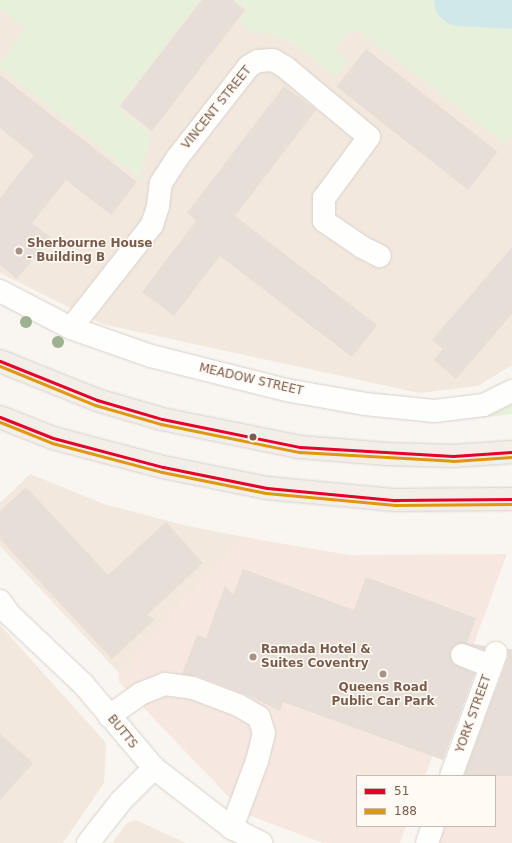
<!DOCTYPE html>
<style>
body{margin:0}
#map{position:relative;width:512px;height:843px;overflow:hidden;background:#f9f5f0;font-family:"DejaVu Sans",sans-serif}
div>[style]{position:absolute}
.residential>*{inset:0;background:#f2e8de}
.commercial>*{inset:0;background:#f6e8e1}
.green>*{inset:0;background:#e7f0db}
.river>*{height:51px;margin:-25.5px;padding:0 25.5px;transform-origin:25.5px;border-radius:25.5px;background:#d0e8ea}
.building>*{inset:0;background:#e6ded7;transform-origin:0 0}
.roads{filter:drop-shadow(0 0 1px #d7d1cb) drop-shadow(0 0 1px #d7d1cb)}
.minor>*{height:22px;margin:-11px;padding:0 11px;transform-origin:11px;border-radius:11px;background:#fefefd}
.major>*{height:22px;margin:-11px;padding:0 11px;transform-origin:11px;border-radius:11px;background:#f3eee8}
.bus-1>*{height:3px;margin:-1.5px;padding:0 1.5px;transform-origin:1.5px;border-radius:1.5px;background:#e4002b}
.bus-2>*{height:3px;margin:-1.5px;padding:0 1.5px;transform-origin:1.5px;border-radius:1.5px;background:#de970f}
.trees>*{width:12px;height:12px;margin:-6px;border-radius:50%;background:#9eb190}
.dots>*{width:11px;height:11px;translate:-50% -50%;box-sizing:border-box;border:2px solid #fffaf3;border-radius:50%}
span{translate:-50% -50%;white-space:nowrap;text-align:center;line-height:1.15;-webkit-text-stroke:3px #fffaf3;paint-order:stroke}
.street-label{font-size:12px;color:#7a5c4d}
.poi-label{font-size:12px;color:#7a5c4d;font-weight:700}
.left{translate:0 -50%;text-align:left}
.legend{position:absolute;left:356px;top:775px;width:140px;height:52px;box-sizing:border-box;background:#fffaf3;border:1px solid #cabbb1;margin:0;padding:5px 7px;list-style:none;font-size:12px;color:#7a5c4d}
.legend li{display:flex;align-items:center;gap:8px;height:20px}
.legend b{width:20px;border:1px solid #cabbb1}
</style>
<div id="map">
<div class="residential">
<i style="clip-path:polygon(0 0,512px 0,512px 365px,478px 386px,419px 393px,102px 324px,0 273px)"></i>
<i style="clip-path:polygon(30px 474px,104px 504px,187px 526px,244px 537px,119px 673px,0 546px,0 503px)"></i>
<i style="clip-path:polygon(0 625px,106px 743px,104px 783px,63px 843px,0 843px)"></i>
<i style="clip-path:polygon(136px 820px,186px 843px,112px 843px,127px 823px)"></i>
</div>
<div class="commercial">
<i style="clip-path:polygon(244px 537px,349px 555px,507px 554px,425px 776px,357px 776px,357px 826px,406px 826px,400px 843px,323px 843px,245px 814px,119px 682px,119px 673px)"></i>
<i style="clip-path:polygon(491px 689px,512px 696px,512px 843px,433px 843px,439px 826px,495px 826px,495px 776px,458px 776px)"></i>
</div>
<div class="green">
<i style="clip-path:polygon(0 0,200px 0,118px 107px,151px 134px,140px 179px,0 68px,0 63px,25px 28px,0 9px)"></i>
<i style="clip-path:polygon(236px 0,512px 0,512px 137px,506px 145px,355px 28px,335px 49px,348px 61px,335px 77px,294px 44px,268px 33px,252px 33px,239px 21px,248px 10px)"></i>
<i style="clip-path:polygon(512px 403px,512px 414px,478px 418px)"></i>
</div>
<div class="river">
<i style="left:459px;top:0;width:53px;rotate:3.2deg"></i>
</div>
<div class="building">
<i style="clip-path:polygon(202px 0,232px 0,245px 10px,152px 131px,120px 106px)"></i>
<i style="left:366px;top:49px;width:167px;height:48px;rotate:38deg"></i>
<i style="clip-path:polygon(0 75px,137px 182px,111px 215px,66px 180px,32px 223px,50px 237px,17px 279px,0 265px,0 198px,34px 155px,0 128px)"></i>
<i style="clip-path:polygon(284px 86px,316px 110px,235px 216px,377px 325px,352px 357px,220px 256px,174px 316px,142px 292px,196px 221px,187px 213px)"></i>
<i style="clip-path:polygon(512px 247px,512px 314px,456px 379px,434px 360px,443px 349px,432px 340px)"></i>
<i style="clip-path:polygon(26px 487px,108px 575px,166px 522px,203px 563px,147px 615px,155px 619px,112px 659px,0 539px,0 511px)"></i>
<i style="clip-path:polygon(243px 569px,354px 610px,366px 577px,476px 618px,467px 643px,486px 646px,484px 650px,460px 643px,450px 651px,453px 663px,475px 673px,443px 760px,283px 702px,280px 711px,243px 693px,197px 676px,182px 674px,197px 635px,206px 638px,225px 586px,233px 595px)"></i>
<i style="clip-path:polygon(507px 649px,512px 649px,512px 776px,464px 776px,508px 657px)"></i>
<i style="clip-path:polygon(0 734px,33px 763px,0 800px)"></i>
</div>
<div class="roads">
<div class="minor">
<i style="left:0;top:291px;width:80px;rotate:27.5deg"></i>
<i style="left:71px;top:328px;width:85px;rotate:19.3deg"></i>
<i style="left:151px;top:356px;width:139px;rotate:14.1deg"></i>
<i style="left:286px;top:390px;width:80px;rotate:10deg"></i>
<i style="left:365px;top:404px;width:70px;rotate:5.7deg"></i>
<i style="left:435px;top:411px;width:49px;rotate:-7deg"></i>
<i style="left:484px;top:405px;width:31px;rotate:-27deg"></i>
<i style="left:71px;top:328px;width:131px;rotate:-51.8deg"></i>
<i style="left:152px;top:225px;width:20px;rotate:-72deg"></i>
<i style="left:158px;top:206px;width:23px;rotate:-83deg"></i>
<i style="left:161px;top:183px;width:31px;rotate:-57deg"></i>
<i style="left:178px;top:157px;width:115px;rotate:-52deg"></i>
<i style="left:249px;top:66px;width:10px;rotate:-29deg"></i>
<i style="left:258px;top:61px;width:15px;rotate:-4deg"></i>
<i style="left:273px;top:60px;width:14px;rotate:30deg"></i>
<i style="left:285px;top:67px;width:109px;rotate:39.8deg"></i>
<i style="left:369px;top:137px;width:76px;rotate:126.4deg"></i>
<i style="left:324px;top:198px;width:23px;rotate:90deg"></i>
<i style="left:324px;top:221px;width:46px;rotate:34.4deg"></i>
<i style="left:362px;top:247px;width:20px;rotate:27deg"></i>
<i style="left:0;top:601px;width:16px;rotate:55deg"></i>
<i style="left:9px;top:614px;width:103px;rotate:43.4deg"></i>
<i style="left:84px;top:685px;width:109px;rotate:49.9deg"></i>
<i style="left:154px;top:768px;width:98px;rotate:37.6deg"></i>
<i style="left:232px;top:828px;width:33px;rotate:27deg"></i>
<i style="left:462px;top:655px;width:31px;rotate:21deg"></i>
<i style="left:109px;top:716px;width:38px;rotate:-35deg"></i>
<i style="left:140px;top:694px;width:27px;rotate:-22deg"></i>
<i style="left:165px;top:684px;width:28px;rotate:8deg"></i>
<i style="left:193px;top:688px;width:48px;rotate:20.7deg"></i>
<i style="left:238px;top:705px;width:24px;rotate:30deg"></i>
<i style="left:259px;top:717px;width:17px;rotate:73deg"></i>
<i style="left:264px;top:733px;width:29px;rotate:104deg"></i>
<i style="left:257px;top:761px;width:72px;rotate:110.5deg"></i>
<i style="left:451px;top:776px;width:131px;rotate:-69.9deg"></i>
<i style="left:88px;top:843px;width:53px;rotate:-51.8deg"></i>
<i style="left:121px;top:801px;width:47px;rotate:-45deg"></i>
<i style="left:427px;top:843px;width:18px;rotate:-71deg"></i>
</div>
<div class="major">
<i style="left:0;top:361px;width:105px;rotate:21.9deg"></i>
<i style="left:97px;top:400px;width:68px;rotate:16.3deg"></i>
<i style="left:162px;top:419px;width:141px;rotate:11.5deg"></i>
<i style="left:300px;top:447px;width:87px;rotate:4.6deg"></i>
<i style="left:387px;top:454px;width:66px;rotate:1.7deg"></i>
<i style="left:453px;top:456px;width:59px;rotate:-3.9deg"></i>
<i style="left:0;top:417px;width:57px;rotate:21.6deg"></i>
<i style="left:53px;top:438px;width:114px;rotate:14.8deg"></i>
<i style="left:163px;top:467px;width:106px;rotate:11.4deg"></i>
<i style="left:267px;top:488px;width:129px;rotate:5.4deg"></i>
<i style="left:395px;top:500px;width:117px;rotate:-0.5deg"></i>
</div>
</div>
<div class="bus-1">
<i style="left:0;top:361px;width:105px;rotate:21.9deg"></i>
<i style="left:97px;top:400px;width:68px;rotate:16.3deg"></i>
<i style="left:162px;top:419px;width:141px;rotate:11.5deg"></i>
<i style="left:300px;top:447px;width:153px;rotate:3.4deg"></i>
<i style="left:453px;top:456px;width:59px;rotate:-3.9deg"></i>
<i style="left:0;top:417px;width:57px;rotate:21.6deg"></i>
<i style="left:53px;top:438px;width:114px;rotate:14.8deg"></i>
<i style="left:163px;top:467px;width:106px;rotate:11.4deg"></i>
<i style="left:267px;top:488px;width:129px;rotate:5.4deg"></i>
<i style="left:395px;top:500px;width:117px;rotate:-0.5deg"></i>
</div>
<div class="bus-2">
<i style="left:0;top:366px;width:103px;rotate:22.3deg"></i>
<i style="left:95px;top:405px;width:69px;rotate:16.1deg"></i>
<i style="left:161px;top:424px;width:141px;rotate:11.5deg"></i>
<i style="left:299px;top:452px;width:154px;rotate:3.3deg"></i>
<i style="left:453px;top:461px;width:59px;rotate:-3.9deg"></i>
<i style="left:0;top:422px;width:56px;rotate:22deg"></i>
<i style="left:52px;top:443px;width:114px;rotate:14.8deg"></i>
<i style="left:162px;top:472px;width:106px;rotate:11.4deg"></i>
<i style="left:266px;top:493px;width:130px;rotate:5.3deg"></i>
<i style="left:395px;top:505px;width:117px;rotate:-0.5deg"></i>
</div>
<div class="trees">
<i style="left:26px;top:322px"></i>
<i style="left:58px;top:342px"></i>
</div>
<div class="dots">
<i style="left:19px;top:251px;background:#a69286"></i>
<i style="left:253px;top:437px;background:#7a5c4d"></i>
<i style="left:253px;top:657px;background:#a69286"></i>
<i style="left:383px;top:674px;background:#a69286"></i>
</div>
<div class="street-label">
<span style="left:217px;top:108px;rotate:-51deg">VINCENT STREET</span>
<span style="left:251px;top:380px;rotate:13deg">MEADOW STREET</span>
<span style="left:474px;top:714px;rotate:-70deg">YORK STREET</span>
<span style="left:122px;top:732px;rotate:51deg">BUTTS</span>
</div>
<div class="poi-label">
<span class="left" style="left:27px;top:251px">Sherbourne House<br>- Building B</span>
<span class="left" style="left:261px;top:657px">Ramada Hotel &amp;<br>Suites Coventry</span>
<span style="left:383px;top:695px">Queens Road<br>Public Car Park</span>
</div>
<ul class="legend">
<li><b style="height:5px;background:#e4002b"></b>51</li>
<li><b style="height:5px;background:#de970f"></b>188</li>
</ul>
</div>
